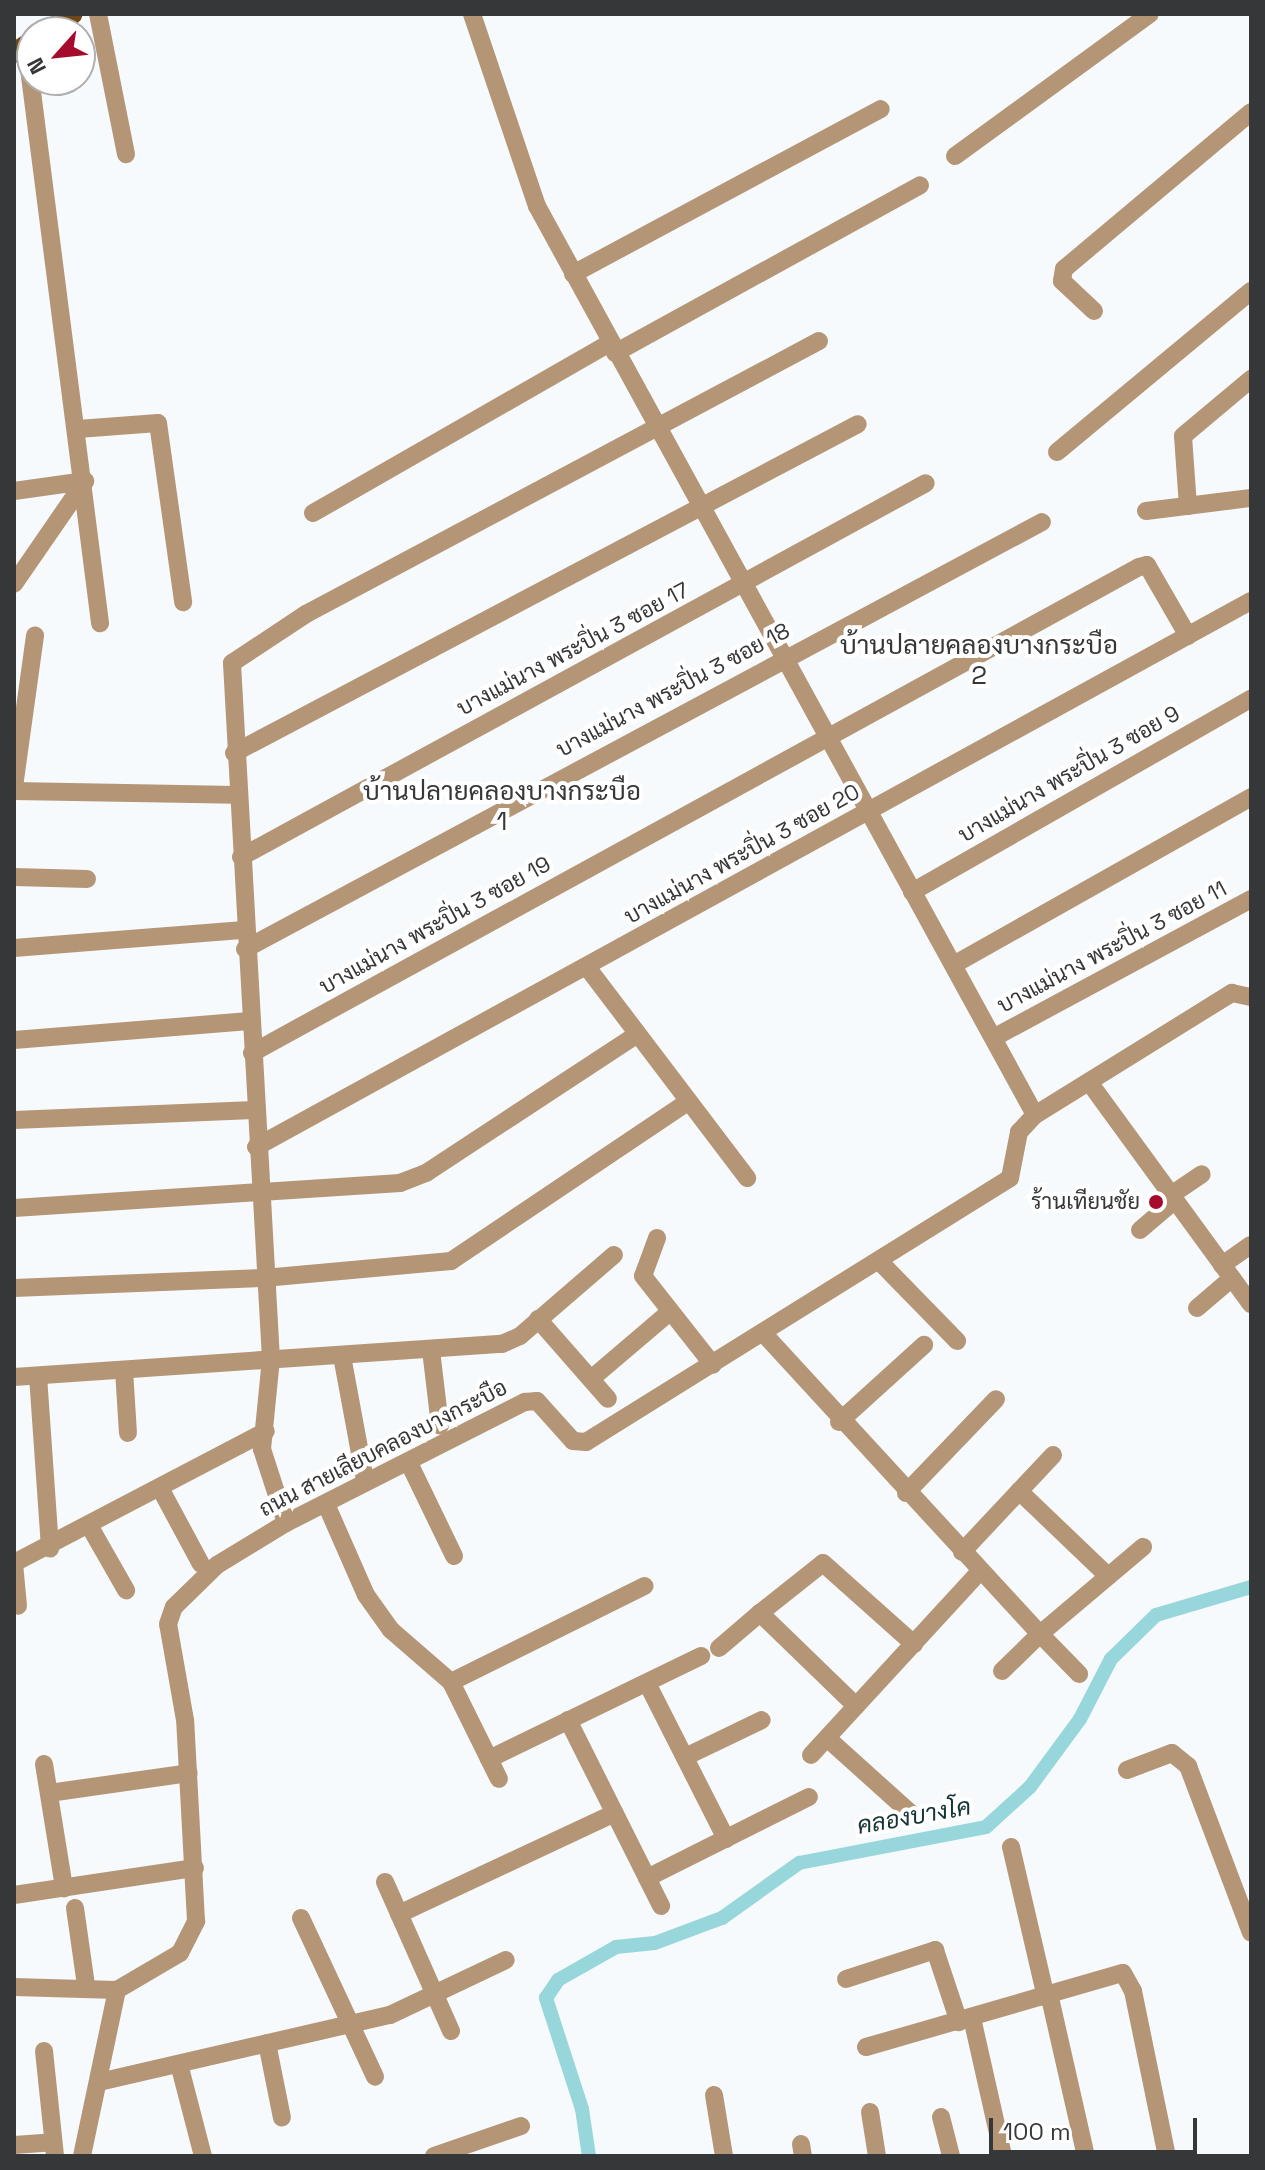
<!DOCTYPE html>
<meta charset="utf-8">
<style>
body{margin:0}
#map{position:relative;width:1265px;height:2170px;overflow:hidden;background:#f7fafd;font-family:"Space Grotesk",Sarabun,sans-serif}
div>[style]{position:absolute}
.canal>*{height:14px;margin:-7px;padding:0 7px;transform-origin:7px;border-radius:7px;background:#97d6db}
.minor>*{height:18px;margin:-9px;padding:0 9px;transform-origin:9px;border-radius:9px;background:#b49677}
.major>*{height:20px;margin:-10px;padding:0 10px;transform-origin:10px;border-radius:10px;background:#6f4714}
.dots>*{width:22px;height:22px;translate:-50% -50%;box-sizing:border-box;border:4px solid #fff;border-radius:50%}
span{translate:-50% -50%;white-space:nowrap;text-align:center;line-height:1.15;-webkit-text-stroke:8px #fff;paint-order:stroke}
.street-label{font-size:22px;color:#363738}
.poi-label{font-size:22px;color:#363738}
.right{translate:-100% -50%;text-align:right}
.water-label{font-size:24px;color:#143437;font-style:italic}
.quarter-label{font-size:26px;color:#363738}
.frame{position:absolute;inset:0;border:16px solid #363738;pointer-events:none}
.north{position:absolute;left:16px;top:16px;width:80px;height:80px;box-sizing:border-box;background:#fff;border:2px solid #afafaf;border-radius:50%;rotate:243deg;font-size:22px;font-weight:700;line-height:32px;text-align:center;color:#363738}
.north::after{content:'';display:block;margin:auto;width:28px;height:36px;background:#a60b2d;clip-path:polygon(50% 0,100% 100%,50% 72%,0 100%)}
.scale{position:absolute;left:989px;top:2118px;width:208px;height:36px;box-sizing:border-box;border:4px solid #363738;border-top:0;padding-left:10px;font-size:24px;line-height:28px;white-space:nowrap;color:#363738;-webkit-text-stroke:6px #fff;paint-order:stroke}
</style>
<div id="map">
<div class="canal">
<i style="left:589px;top:2156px;width:48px;rotate:-98.5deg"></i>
<i style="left:582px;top:2109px;width:117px;rotate:-108deg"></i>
<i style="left:546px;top:1998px;width:22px;rotate:-56deg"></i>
<i style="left:558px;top:1980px;width:67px;rotate:-29.6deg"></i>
<i style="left:616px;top:1947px;width:39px;rotate:-6deg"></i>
<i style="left:655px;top:1943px;width:72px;rotate:-20.5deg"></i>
<i style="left:722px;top:1918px;width:95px;rotate:-35.5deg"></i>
<i style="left:799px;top:1863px;width:190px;rotate:-10.9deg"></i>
<i style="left:986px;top:1827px;width:59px;rotate:-42.3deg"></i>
<i style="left:1030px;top:1787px;width:84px;rotate:-53.7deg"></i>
<i style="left:1080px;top:1719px;width:68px;rotate:-62.7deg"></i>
<i style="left:1111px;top:1659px;width:63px;rotate:-44.4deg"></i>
<i style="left:1156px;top:1615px;width:99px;rotate:-16.4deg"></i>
</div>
<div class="minor">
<i style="left:98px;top:14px;width:143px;rotate:78.7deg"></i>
<i style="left:472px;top:14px;width:203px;rotate:71.3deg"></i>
<i style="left:537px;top:206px;width:1036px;rotate:61.28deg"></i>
<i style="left:26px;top:45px;width:583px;rotate:82.7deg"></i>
<i style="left:955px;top:156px;width:241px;rotate:-36.1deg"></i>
<i style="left:573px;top:274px;width:349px;rotate:-28.2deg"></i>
<i style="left:1094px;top:311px;width:44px;rotate:-136.8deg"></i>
<i style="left:1062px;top:281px;width:12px;rotate:-81deg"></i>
<i style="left:1064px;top:269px;width:244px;rotate:-40deg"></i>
<i style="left:615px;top:353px;width:348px;rotate:-28.8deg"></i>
<i style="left:78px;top:429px;width:80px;rotate:-4.3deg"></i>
<i style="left:158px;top:423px;width:181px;rotate:82deg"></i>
<i style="left:1057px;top:452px;width:252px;rotate:-39.7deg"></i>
<i style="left:14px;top:491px;width:72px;rotate:-8deg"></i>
<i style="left:1188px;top:506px;width:70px;rotate:-94.1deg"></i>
<i style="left:1183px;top:436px;width:89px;rotate:-40deg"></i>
<i style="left:1146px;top:511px;width:106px;rotate:-7.1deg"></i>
<i style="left:313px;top:513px;width:342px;rotate:-29.8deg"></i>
<i style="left:14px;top:584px;width:125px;rotate:-55.4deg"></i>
<i style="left:234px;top:753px;width:705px;rotate:-27.8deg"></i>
<i style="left:14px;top:787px;width:153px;rotate:-82.1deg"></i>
<i style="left:14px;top:791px;width:222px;rotate:1deg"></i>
<i style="left:241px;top:857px;width:780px;rotate:-28.63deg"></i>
<i style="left:14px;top:877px;width:73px;rotate:1.6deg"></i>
<i style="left:912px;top:892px;width:390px;rotate:-29.7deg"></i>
<i style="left:14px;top:948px;width:231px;rotate:-4.5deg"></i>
<i style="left:245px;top:949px;width:904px;rotate:-28.18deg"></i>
<i style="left:955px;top:964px;width:340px;rotate:-29.4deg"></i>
<i style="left:587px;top:967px;width:265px;rotate:52.8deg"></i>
<i style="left:995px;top:1037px;width:291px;rotate:-28.3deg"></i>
<i style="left:14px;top:1040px;width:236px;rotate:-4.6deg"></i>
<i style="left:252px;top:1053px;width:1011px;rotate:-28.72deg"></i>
<i style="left:1139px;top:567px;width:8px;rotate:-14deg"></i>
<i style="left:1147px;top:565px;width:82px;rotate:60deg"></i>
<i style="left:1089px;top:1082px;width:275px;rotate:53.9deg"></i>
<i style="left:14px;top:1120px;width:240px;rotate:-2.4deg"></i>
<i style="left:256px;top:1147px;width:1135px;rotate:-28.76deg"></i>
<i style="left:1171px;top:1195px;width:37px;rotate:-34deg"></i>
<i style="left:14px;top:1208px;width:387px;rotate:-3.7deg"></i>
<i style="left:400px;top:1183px;width:28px;rotate:-21deg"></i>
<i style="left:426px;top:1173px;width:251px;rotate:-33.3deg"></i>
<i style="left:1140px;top:1230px;width:46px;rotate:-40.6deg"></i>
<i style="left:657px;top:1238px;width:40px;rotate:110.2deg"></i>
<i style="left:643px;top:1276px;width:113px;rotate:51.8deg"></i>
<i style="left:881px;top:1263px;width:109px;rotate:45.7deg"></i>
<i style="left:1222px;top:1265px;width:35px;rotate:-35deg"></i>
<i style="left:14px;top:1288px;width:250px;rotate:-2.3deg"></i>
<i style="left:264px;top:1278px;width:188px;rotate:-5.2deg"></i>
<i style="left:451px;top:1261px;width:285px;rotate:-33.9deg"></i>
<i style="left:1197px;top:1308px;width:46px;rotate:-40.6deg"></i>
<i style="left:538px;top:1319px;width:106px;rotate:48.8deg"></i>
<i style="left:764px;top:1334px;width:408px;rotate:47.4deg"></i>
<i style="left:1040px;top:1634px;width:135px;rotate:-40.2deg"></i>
<i style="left:431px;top:1350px;width:76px;rotate:83.2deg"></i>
<i style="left:342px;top:1356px;width:126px;rotate:79.5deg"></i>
<i style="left:124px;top:1370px;width:63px;rotate:86.4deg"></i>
<i style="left:38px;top:1376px;width:173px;rotate:86deg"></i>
<i style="left:14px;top:1377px;width:489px;rotate:-3.9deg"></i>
<i style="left:502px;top:1344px;width:20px;rotate:-24deg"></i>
<i style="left:520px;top:1336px;width:124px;rotate:-40.8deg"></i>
<i style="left:591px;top:1379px;width:97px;rotate:-40.4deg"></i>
<i style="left:839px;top:1422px;width:115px;rotate:-42.2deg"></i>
<i style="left:410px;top:1465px;width:101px;rotate:64.2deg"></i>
<i style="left:160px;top:1488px;width:86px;rotate:61.7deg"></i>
<i style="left:1019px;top:1491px;width:123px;rotate:43.7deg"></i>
<i style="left:906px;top:1493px;width:130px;rotate:-46.2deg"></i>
<i style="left:326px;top:1504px;width:99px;rotate:66.3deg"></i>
<i style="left:366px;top:1595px;width:43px;rotate:54.5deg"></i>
<i style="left:391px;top:1630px;width:79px;rotate:40.9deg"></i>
<i style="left:451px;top:1682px;width:108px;rotate:63.7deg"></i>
<i style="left:286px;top:1523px;width:78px;rotate:-108deg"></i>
<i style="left:262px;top:1449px;width:90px;rotate:-84.3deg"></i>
<i style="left:271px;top:1359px;width:697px;rotate:-93.21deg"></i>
<i style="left:232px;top:663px;width:89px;rotate:-33.5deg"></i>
<i style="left:306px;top:614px;width:581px;rotate:-28.02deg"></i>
<i style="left:90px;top:1527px;width:73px;rotate:60.3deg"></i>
<i style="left:962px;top:1552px;width:133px;rotate:-46.8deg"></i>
<i style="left:14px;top:1563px;width:284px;rotate:-27.6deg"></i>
<i style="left:14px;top:1563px;width:43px;rotate:84.7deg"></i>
<i style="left:719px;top:1648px;width:54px;rotate:-40.5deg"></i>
<i style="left:1002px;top:1671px;width:53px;rotate:-44.2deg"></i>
<i style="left:1040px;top:1634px;width:56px;rotate:45.7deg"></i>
<i style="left:451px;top:1682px;width:216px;rotate:-26.4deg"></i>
<i style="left:647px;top:1683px;width:175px;rotate:63.1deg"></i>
<i style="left:856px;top:1706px;width:134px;rotate:-135.9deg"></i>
<i style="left:760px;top:1613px;width:80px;rotate:-38.4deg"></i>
<i style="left:823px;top:1563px;width:122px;rotate:41.7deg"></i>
<i style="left:568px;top:1720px;width:208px;rotate:63.4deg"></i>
<i style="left:827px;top:1738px;width:120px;rotate:42deg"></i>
<i style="left:811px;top:1755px;width:250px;rotate:-47.4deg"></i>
<i style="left:685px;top:1757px;width:85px;rotate:-25.7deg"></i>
<i style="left:489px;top:1759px;width:236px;rotate:-25.9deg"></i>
<i style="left:44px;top:1764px;width:126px;rotate:80.8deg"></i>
<i style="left:1127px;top:1770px;width:48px;rotate:-20.7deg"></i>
<i style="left:1172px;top:1753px;width:21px;rotate:39deg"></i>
<i style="left:1188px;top:1766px;width:178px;rotate:69.3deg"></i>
<i style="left:49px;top:1793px;width:141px;rotate:-8.1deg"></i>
<i style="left:1011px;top:1847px;width:155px;rotate:76.9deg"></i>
<i style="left:647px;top:1878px;width:181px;rotate:-26.6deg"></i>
<i style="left:385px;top:1882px;width:163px;rotate:66.1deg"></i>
<i style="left:14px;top:1895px;width:183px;rotate:-8.5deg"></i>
<i style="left:75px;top:1908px;width:78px;rotate:81.9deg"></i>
<i style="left:399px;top:1914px;width:238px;rotate:-25.1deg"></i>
<i style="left:301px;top:1918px;width:175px;rotate:65deg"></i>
<i style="left:846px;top:1979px;width:94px;rotate:-18deg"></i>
<i style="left:935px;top:1950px;width:76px;rotate:71.6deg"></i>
<i style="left:14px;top:1987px;width:103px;rotate:1.7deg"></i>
<i style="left:1050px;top:1998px;width:162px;rotate:77.2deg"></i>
<i style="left:972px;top:2018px;width:141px;rotate:77.3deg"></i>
<i style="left:267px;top:2043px;width:76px;rotate:78.7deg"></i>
<i style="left:866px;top:2047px;width:267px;rotate:-16.1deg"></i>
<i style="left:1123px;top:1973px;width:21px;rotate:61deg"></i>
<i style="left:1133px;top:1991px;width:168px;rotate:78.4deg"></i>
<i style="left:44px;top:2051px;width:106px;rotate:84deg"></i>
<i style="left:179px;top:2064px;width:95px;rotate:75.4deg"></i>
<i style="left:99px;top:2082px;width:299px;rotate:-13deg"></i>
<i style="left:390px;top:2015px;width:128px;rotate:-25.4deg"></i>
<i style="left:714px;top:2095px;width:62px;rotate:80.7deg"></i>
<i style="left:870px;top:2112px;width:45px;rotate:81deg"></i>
<i style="left:941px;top:2117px;width:40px;rotate:75.6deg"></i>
<i style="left:801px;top:2144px;width:12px;rotate:81deg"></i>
<i style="left:14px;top:2145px;width:39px;rotate:-4deg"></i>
<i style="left:82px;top:2156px;width:170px;rotate:-78.1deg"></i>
<i style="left:117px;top:1990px;width:73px;rotate:-30.4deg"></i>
<i style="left:180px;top:1953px;width:36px;rotate:-63deg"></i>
<i style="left:196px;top:1921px;width:201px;rotate:-93.1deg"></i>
<i style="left:185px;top:1720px;width:97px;rotate:-100deg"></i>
<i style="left:168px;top:1624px;width:18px;rotate:-71deg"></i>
<i style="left:174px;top:1607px;width:60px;rotate:-44.3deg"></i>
<i style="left:217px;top:1565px;width:81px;rotate:-31.3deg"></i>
<i style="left:286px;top:1523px;width:268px;rotate:-26.9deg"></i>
<i style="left:525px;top:1402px;width:12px;rotate:-5deg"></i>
<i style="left:537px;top:1401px;width:54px;rotate:48deg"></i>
<i style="left:573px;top:1441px;width:13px;rotate:4deg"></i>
<i style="left:586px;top:1442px;width:499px;rotate:-31.9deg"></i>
<i style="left:1010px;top:1178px;width:47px;rotate:-78.9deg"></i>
<i style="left:1019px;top:1132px;width:23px;rotate:-47deg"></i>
<i style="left:1035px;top:1115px;width:232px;rotate:-31.8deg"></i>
<i style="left:1232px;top:993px;width:19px;rotate:12deg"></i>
<i style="left:434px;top:2156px;width:92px;rotate:-19deg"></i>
</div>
<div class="major">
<i style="left:46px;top:32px;width:32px;rotate:-34deg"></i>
<i style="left:14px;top:53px;width:22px;rotate:-34deg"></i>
</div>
<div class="dots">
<i style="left:1156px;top:1202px;background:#a60b2d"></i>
</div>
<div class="street-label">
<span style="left:573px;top:649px;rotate:-28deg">บางแม่นาง พระปิ่น 3 ซอย 17</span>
<span style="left:673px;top:690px;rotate:-28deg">บางแม่นาง พระปิ่น 3 ซอย 18</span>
<span style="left:1069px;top:774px;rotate:-30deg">บางแม่นาง พระปิ่น 3 ซอย 9</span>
<span style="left:742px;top:854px;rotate:-29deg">บางแม่นาง พระปิ่น 3 ซอย 20</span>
<span style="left:435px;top:925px;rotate:-29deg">บางแม่นาง พระปิ่น 3 ซอย 19</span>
<span style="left:1112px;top:947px;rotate:-28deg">บางแม่นาง พระปิ่น 3 ซอย 11</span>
<span style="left:383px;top:1448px;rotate:-27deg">ถนน สายเลียบคลองบางกระบือ</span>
</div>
<div class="poi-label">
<span class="right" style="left:1140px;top:1202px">ร้านเทียนชัย</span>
</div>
<div class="water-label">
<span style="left:914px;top:1816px;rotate:-10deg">คลองบางโค</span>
</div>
<div class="quarter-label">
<span style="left:979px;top:661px">บ้านปลายคลองบางกระบือ<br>2</span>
<span style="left:502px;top:807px">บ้านปลายคลองบางกระบือ<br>1</span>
</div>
<div class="frame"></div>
<div class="north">N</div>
<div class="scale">100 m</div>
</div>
